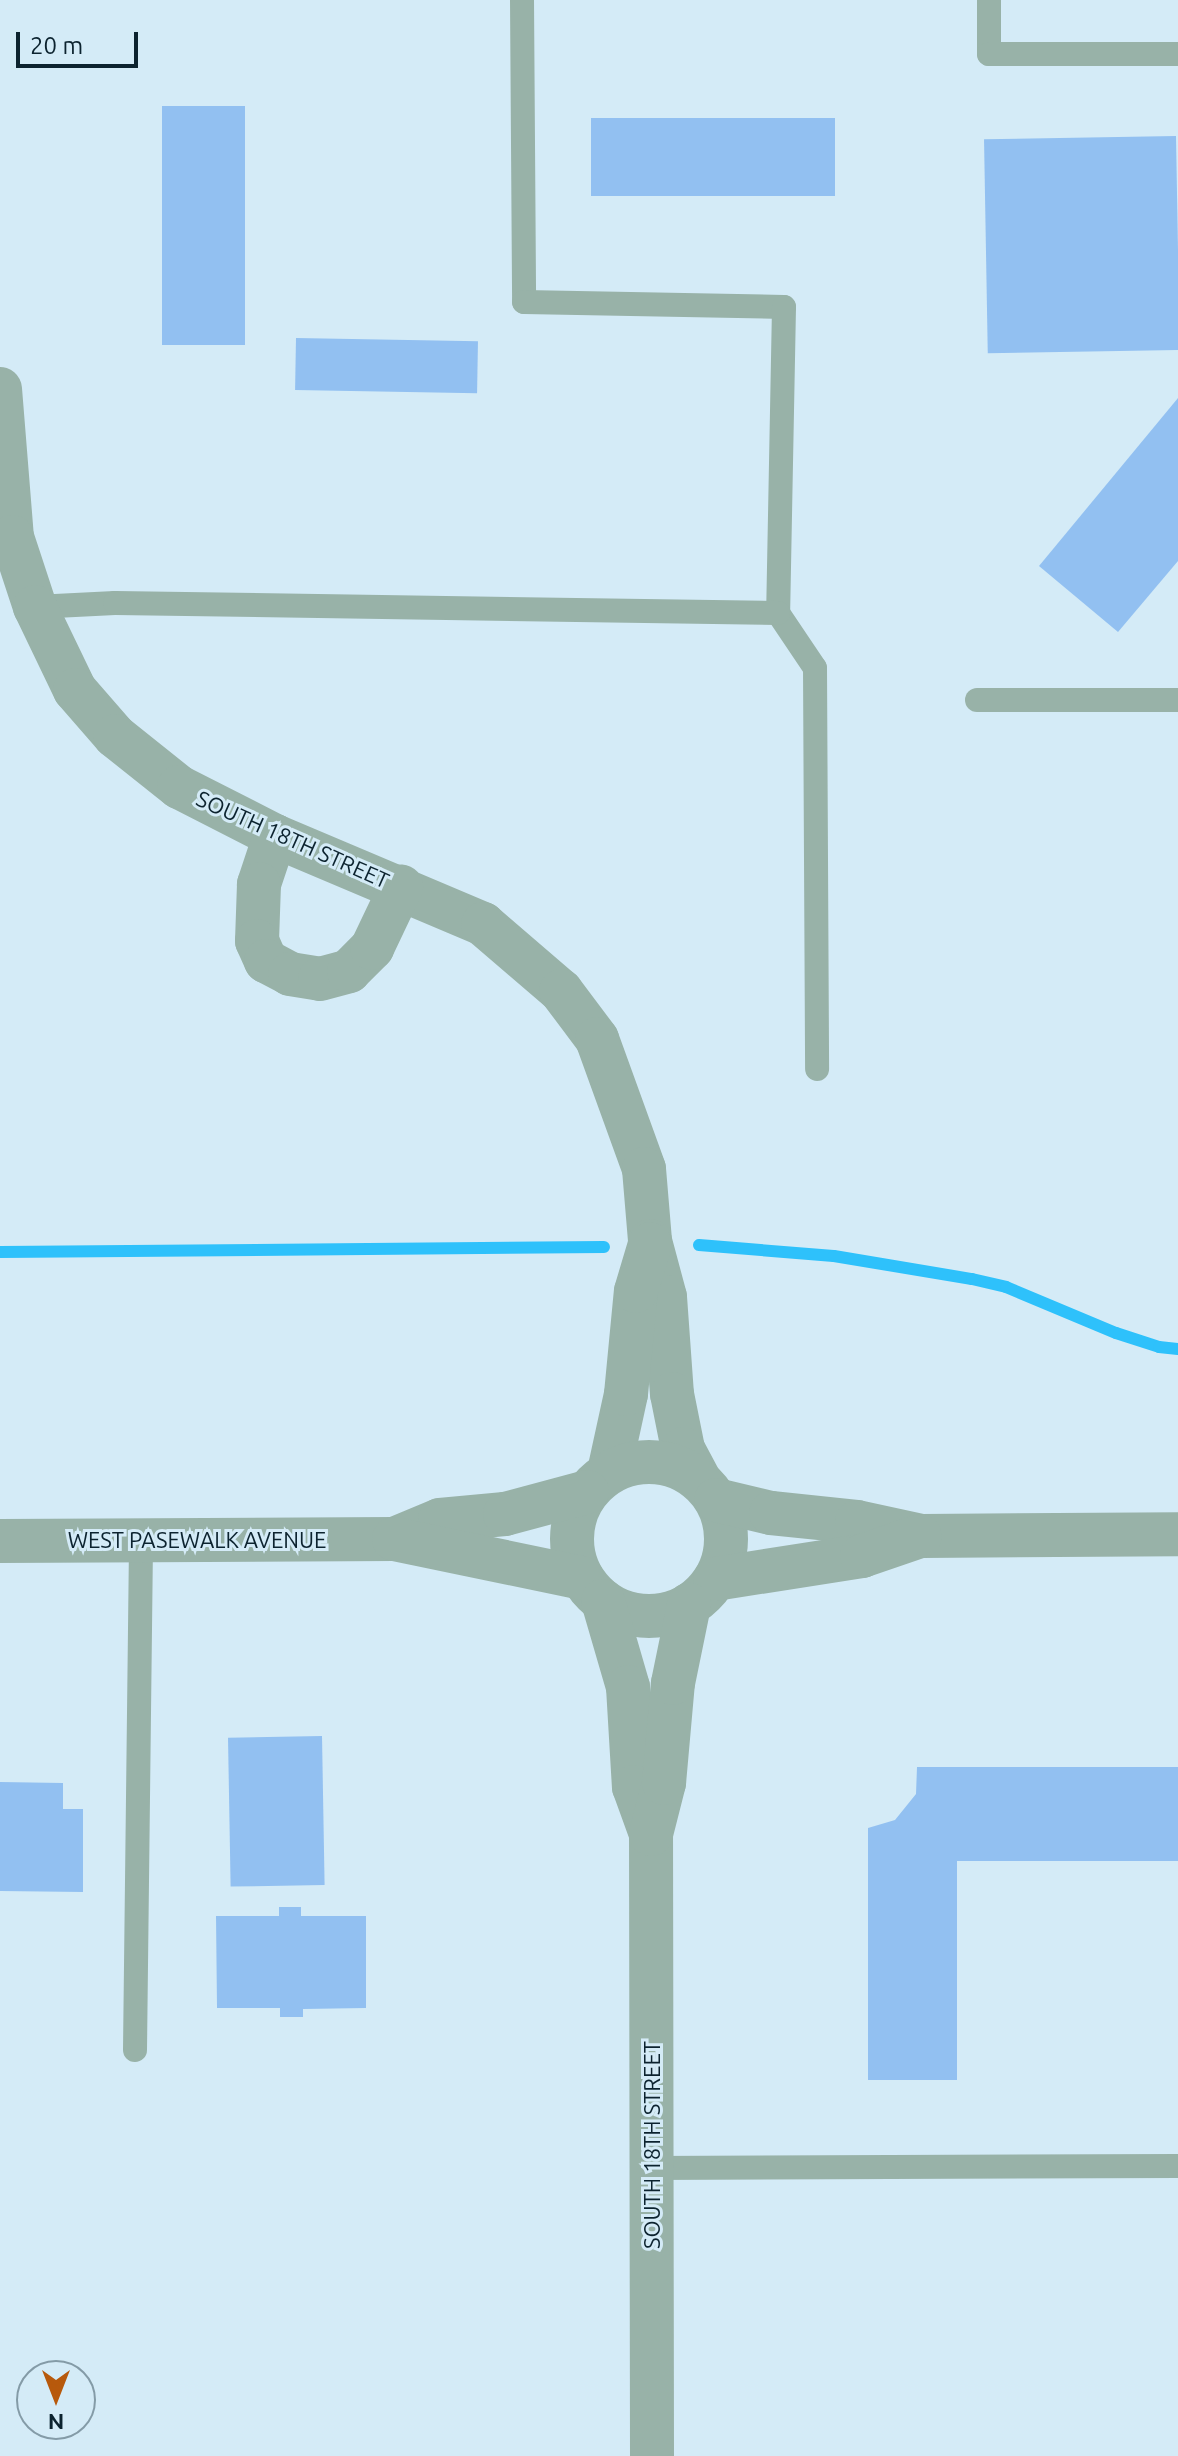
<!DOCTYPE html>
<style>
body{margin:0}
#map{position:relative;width:1178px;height:2456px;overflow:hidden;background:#d4ebf7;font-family:Ubuntu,sans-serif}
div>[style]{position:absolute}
.stream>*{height:12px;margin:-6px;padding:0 6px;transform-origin:6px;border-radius:6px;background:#2ec1fb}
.building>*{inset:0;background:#92c0f1;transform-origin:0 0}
.service>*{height:24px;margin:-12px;padding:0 12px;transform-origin:12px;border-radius:12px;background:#98b2a8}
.minor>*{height:44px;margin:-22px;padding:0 22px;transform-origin:22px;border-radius:22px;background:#98b2a8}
.tertiary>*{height:44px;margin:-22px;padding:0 22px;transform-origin:22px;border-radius:22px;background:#98b2a8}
.tertiary>.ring{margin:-22px;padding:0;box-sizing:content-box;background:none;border:44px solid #98b2a8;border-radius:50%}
span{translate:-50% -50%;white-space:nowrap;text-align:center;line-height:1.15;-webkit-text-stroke:6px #d4ebf7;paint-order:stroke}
.street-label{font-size:22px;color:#0c232f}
.north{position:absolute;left:16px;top:2360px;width:80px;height:80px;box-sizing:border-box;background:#d4ebf7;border:2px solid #849ba7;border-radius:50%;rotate:180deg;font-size:22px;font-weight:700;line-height:32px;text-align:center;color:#0c232f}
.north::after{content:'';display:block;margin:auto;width:28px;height:36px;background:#b7590c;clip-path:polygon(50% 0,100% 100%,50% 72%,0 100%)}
.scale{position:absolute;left:16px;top:32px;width:122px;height:36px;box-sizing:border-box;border:4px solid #0c232f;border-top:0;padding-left:10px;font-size:24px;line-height:28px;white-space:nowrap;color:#0c232f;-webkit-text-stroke:6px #d4ebf7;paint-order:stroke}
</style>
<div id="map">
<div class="stream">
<i style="left:699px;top:1245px;width:135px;rotate:4.7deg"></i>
<i style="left:834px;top:1256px;width:140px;rotate:9.5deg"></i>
<i style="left:972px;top:1279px;width:35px;rotate:13deg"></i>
<i style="left:1006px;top:1287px;width:119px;rotate:22.7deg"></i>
<i style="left:1116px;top:1333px;width:45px;rotate:18deg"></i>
<i style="left:1159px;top:1347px;width:19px;rotate:6deg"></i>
<i style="left:0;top:1252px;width:604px;rotate:-0.47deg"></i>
</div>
<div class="building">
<i style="left:162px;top:106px;width:83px;height:239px"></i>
<i style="left:591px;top:118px;width:244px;height:78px"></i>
<i style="left:1176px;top:136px;width:214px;height:192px;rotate:89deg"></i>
<i style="left:296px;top:338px;width:182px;height:52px;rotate:1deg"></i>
<i style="clip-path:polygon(1178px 398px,1178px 561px,1118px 632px,1039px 566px)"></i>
<i style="left:322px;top:1736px;width:149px;height:94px;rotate:89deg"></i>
<i style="clip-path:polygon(917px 1767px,1178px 1767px,1178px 1861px,957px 1861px,957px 2080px,868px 2080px,868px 1828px,895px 1820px,916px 1794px)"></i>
<i style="clip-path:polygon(0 1782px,63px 1783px,63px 1809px,83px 1809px,83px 1892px,0 1891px)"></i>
<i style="clip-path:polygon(279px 1907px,301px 1907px,301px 1916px,366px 1916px,366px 2008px,303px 2009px,303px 2017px,280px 2017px,280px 2008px,217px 2008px,216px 1916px,279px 1916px)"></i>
</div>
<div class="service">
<i style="left:522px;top:0;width:302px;rotate:89.6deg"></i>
<i style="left:524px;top:302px;width:260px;rotate:1.1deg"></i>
<i style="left:784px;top:307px;width:306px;rotate:91.1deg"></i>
<i style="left:778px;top:613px;width:66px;rotate:56.1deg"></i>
<i style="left:815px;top:668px;width:401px;rotate:89.7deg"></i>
<i style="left:989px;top:0;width:54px;rotate:90deg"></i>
<i style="left:989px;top:54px;width:189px"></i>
<i style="left:35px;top:607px;width:80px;rotate:-2.9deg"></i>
<i style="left:115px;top:603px;width:663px;rotate:0.86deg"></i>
<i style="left:977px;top:700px;width:201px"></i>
<i style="left:135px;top:2050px;width:509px;rotate:-89.32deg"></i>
<i style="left:652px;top:2168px;width:526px;rotate:-0.22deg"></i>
</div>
<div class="minor">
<i style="left:0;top:389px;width:148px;rotate:85.4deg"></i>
<i style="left:12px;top:537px;width:74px;rotate:71.8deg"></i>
<i style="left:35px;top:607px;width:92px;rotate:64.3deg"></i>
<i style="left:75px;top:690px;width:61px;rotate:49deg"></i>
<i style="left:115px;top:736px;width:82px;rotate:38.6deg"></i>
<i style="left:179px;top:787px;width:108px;rotate:27deg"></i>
<i style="left:275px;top:836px;width:226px;rotate:22.9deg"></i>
<i style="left:483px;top:924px;width:103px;rotate:40.7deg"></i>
<i style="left:561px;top:991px;width:60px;rotate:53.1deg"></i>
<i style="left:597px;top:1039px;width:138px;rotate:70.1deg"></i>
<i style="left:644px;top:1169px;width:72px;rotate:85.2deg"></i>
<i style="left:650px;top:1241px;width:58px;rotate:75deg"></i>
<i style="left:665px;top:1297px;width:97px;rotate:85.9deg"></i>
<i style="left:672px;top:1394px;width:56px;rotate:78.7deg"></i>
<i style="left:683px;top:1449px;width:34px;rotate:62deg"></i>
<i style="left:275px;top:836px;width:51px;rotate:108.4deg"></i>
<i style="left:259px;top:884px;width:57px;rotate:92deg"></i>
<i style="left:257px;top:941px;width:22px;rotate:66deg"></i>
<i style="left:266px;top:961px;width:27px;rotate:28deg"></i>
<i style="left:290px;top:974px;width:30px;rotate:9deg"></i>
<i style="left:320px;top:979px;width:30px;rotate:-15deg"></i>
<i style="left:349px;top:971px;width:33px;rotate:-45deg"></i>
<i style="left:372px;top:948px;width:68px;rotate:-64.6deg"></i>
<i style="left:609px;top:1472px;width:80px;rotate:-77.7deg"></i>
<i style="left:626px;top:1394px;width:103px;rotate:-84.5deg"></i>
<i style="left:636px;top:1291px;width:49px;rotate:-73.4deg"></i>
</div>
<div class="tertiary">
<i class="ring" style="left:572px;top:1462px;width:110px;height:110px"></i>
<i style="left:716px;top:1500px;width:57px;rotate:13.3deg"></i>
<i style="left:771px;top:1513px;width:86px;rotate:6deg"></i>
<i style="left:857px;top:1522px;width:66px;rotate:12.2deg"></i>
<i style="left:922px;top:1536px;width:256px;rotate:-0.4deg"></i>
<i style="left:394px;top:1539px;width:50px;rotate:-22.4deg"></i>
<i style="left:440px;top:1520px;width:65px;rotate:-5.3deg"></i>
<i style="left:505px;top:1514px;width:85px;rotate:-15deg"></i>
<i style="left:0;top:1541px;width:394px;rotate:-0.3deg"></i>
<i style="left:394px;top:1539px;width:192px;rotate:11.7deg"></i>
<i style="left:715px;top:1579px;width:149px;rotate:-8.9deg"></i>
<i style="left:862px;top:1556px;width:61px;rotate:-19deg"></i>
<i style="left:603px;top:1601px;width:90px;rotate:73.8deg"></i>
<i style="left:628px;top:1687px;width:100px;rotate:86.6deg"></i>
<i style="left:634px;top:1787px;width:50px;rotate:70.1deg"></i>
<i style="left:652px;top:2456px;width:622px;rotate:-90.09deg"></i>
<i style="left:651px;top:1834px;width:53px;rotate:-75.7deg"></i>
<i style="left:664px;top:1783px;width:100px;rotate:-84.9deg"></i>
<i style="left:673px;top:1683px;width:80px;rotate:-78.4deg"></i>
</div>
<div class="street-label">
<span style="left:293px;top:839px;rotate:24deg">SOUTH 18TH STREET</span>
<span style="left:197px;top:1540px">WEST PASEWALK AVENUE</span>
<span style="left:652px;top:2145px;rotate:-90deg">SOUTH 18TH STREET</span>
</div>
<div class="north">N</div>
<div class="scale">20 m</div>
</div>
